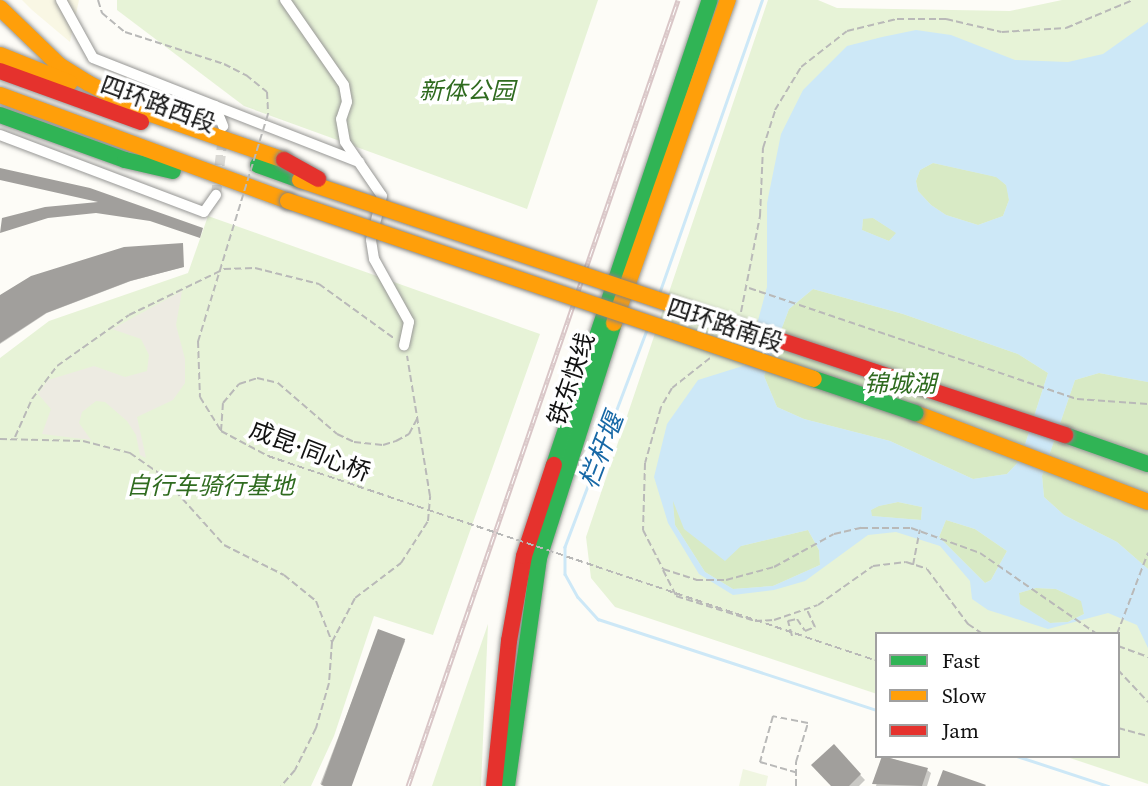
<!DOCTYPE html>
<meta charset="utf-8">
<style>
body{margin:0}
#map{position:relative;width:1148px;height:786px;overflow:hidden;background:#fdfcf7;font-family:"Source Serif 4","Noto Sans SC",serif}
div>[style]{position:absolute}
.farmland>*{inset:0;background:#f9f7e4}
.green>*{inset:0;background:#e7f3d7}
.forest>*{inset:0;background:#d8eac5}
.pitch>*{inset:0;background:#f0f6e1}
.plaza>*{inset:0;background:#edebe2}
.water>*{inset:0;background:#cde8f7}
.shadow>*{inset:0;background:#0003;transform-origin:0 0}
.stream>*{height:2.5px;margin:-1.25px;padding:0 1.25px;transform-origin:1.25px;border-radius:1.25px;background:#cde8f7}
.building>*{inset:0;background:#a19f9c;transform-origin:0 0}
.street-tunnel>*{height:10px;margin-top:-5px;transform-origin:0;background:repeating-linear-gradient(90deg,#dad9d4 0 10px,transparent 0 15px)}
.path>*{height:2px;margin-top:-1px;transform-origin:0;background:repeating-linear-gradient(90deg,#b9b9b8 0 7px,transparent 0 10.5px)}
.roads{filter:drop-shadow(0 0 2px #979795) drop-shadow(0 0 2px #979795)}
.street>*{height:10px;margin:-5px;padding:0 5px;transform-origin:5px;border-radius:5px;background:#fffffe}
.fast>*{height:16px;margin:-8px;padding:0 8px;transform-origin:8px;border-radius:8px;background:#30b455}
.slow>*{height:16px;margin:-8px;padding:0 8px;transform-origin:8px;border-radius:8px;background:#ff9f0a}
.jam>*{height:16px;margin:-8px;padding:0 8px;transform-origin:8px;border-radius:8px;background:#e5322d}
.rail>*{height:5px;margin-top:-2.5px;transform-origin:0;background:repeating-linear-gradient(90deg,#fff 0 8px,#d9c6c7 0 16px);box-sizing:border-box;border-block:2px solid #d9c6c7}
.path-bridge>*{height:2px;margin-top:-1px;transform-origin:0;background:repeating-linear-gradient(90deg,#b9b9b8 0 7px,transparent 0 10.5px)}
.bridges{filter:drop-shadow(0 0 2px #858482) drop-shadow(0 0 2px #858482)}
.fast-bridge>*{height:16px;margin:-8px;padding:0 8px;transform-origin:8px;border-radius:8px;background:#30b455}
.slow-bridge>*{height:16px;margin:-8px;padding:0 8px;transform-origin:8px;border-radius:8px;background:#ff9f0a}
.jam-bridge>*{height:16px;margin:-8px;padding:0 8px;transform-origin:8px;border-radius:8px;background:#e5322d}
span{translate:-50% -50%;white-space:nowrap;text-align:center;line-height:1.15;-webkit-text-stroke:7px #fff;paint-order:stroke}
.park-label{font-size:24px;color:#2f6b1f;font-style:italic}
.street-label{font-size:24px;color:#111}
.water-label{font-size:26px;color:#1768a6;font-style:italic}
.legend{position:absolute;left:875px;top:632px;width:245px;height:126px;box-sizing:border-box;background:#fff;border:2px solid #a0a0a0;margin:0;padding:9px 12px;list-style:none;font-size:21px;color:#111}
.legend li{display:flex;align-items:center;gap:14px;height:35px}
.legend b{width:35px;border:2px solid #a0a0a0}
</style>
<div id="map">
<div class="farmland">
<i style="clip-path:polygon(22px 0,79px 0,70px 42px,32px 10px)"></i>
</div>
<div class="green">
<i style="clip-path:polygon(117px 0,598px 0,527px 209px,244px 106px,117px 10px)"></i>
<i style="clip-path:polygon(768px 0,818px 0,837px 8px,1010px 11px,1062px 0,1148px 0,1148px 784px,1064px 756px,1118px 756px,1118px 634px,877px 634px,877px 694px,615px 607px,591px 578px,586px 537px)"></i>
<i style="clip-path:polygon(208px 216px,540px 334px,433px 635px,374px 616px,334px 736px,311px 786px,0 786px,0 358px,49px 321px,188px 273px)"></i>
<i style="clip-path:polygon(488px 624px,481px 786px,432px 786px)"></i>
</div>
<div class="forest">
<i style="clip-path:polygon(933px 163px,997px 177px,1007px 186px,1009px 200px,1003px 216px,978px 225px,946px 215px,931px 205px,918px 191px,916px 181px,920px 170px)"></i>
<i style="clip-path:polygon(863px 218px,873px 218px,897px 233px,889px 241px,876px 236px,862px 230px)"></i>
<i style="clip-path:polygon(813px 289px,903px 314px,1018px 354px,1048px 373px,1020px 460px,1007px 474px,973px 479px,890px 441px,804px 419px,777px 407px,764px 376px,789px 309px)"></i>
<i style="clip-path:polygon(1099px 373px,1148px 382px,1148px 569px,1117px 542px,1064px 515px,1044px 497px,1042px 476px,1075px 380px)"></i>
<i style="clip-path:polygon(672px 498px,741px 546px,808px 530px,819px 550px,820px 565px,773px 586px,733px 589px,705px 572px,675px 525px)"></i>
<i style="clip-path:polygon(898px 502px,922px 507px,921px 520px,871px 516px,871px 510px,878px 506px)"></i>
<i style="clip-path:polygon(946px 520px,975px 529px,1007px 551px,991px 580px,985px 583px,939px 537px)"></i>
<i style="clip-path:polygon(1036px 588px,1056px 589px,1082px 601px,1084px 614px,1068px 622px,1050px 623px,1020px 605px,1019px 593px)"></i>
</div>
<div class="pitch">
<i style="clip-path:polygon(743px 769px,768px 776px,766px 786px,739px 786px)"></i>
</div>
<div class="plaza">
<i style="clip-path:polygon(182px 291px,176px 325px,185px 359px,185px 383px,173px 400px,137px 417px,146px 458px,140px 455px,136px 435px,127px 421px,105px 402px,96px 401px,82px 412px,79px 423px,91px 440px,42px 434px,51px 409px,38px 394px,48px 380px,94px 366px,125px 377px,147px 371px,149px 355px,141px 339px,112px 329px)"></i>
</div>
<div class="water">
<i style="clip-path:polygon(evenodd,1148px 22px,1148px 382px,1099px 373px,1075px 380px,1042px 476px,1044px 497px,1064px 515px,1117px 542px,1148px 569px,1148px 648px,1137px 625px,1108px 613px,1048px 629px,988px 610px,972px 599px,970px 581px,940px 546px,896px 532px,868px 535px,805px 581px,774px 590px,733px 595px,699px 574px,668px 523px,654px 477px,667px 424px,698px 380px,746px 365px,767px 287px,767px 203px,781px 134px,803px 90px,847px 46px,882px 37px,916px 30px,951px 35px,1015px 60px,1068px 62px,1103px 54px,1148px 22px,933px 163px,996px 177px,1006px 185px,1009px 200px,1003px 216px,978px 225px,946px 215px,931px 205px,918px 191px,916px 181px,920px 170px,933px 163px,1148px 22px,873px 218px,896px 233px,889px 241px,862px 230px,863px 219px,873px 218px,1148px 22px,813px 289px,903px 314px,1018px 354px,1048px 373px,1020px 460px,1007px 474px,973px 479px,890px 441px,804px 419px,777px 407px,764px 376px,789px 309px,813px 289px,1148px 22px,673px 501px,684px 529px,725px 561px,741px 546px,808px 530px,819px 550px,820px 565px,773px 586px,733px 589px,705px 572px,675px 525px,673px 501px,1148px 22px,898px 502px,922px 507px,921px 520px,872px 516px,871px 510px,879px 506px,898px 502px,1148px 22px,946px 520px,975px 529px,1007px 551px,991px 580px,985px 583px,939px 537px,946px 520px,1148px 22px,1036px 588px,1056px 589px,1081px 601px,1084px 614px,1068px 622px,1050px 623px,1020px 604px,1019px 593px,1036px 588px)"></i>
</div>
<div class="shadow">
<i style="clip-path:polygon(183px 245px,183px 267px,131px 281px,47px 313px,0 344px,0 297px,31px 277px,125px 248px)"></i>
<i style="left:379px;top:631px;width:28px;height:164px;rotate:21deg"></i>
<i style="clip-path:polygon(834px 747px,865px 780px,859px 786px,833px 786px)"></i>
<i style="clip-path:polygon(884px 756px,927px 770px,931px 773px,927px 786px,876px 786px)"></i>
</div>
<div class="stream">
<i style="left:660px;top:291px;width:308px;rotate:-70.7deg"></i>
<i style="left:647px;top:330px;width:232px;rotate:110.7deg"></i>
<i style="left:565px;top:547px;width:27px;rotate:90deg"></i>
<i style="left:565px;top:574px;width:26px;rotate:61deg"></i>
<i style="left:578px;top:597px;width:30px;rotate:48deg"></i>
<i style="left:598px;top:619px;width:293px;rotate:18.1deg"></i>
<i style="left:1017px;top:756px;width:96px;rotate:18.2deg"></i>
</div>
<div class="building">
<i style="clip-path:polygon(0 168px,90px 188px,203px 228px,200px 238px,150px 221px,96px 213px,48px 218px,0 233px,2px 218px,45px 207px,98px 202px,0 180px)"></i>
<i style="clip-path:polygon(183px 243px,184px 267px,130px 281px,46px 313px,0 343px,0 295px,31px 276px,124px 247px)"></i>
<i style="left:378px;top:629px;width:29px;height:166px;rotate:20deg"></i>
<i style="clip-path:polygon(834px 744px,861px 774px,849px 786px,831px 786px,811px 765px)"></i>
<i style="clip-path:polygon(882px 756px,928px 768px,922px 786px,872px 784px)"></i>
<i style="clip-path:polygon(943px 770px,986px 785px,985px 786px,937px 786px)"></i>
</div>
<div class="street-tunnel">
<i style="left:216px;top:195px;width:59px;rotate:-83.2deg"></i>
</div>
<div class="path">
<i style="left:749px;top:288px;width:346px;rotate:18.7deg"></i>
<i style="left:1077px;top:399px;width:71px;rotate:4deg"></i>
<i style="left:741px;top:312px;width:98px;rotate:-78.8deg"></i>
<i style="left:760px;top:216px;width:68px;rotate:-87.5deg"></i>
<i style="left:763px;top:148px;width:40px;rotate:-72deg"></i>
<i style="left:775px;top:110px;width:50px;rotate:-58.8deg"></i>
<i style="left:801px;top:67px;width:58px;rotate:-38deg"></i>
<i style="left:847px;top:31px;width:51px;rotate:-13.5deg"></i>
<i style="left:897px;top:19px;width:49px"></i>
<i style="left:946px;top:19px;width:57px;rotate:13.1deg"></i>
<i style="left:1002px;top:32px;width:64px;rotate:-3.6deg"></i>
<i style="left:1066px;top:28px;width:73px;rotate:-22.7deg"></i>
<i style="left:710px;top:358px;width:48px;rotate:141.7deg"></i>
<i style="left:672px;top:388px;width:22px;rotate:120deg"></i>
<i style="left:661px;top:407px;width:58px;rotate:105.9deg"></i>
<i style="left:645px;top:463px;width:67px;rotate:91.7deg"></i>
<i style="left:643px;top:530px;width:44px;rotate:62.9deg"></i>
<i style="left:663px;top:569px;width:35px;rotate:18deg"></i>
<i style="left:696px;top:580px;width:30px"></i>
<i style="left:726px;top:580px;width:50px;rotate:-15.2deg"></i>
<i style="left:774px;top:567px;width:68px;rotate:-28.8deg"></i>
<i style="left:834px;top:534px;width:28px;rotate:-13deg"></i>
<i style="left:861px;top:528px;width:50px"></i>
<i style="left:911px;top:528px;width:73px;rotate:19.9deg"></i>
<i style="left:980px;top:553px;width:142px;rotate:34.7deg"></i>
<i style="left:221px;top:431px;width:28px;rotate:-86deg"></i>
<i style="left:223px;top:403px;width:25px;rotate:-50deg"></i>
<i style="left:239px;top:384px;width:19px;rotate:-18deg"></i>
<i style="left:257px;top:378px;width:22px;rotate:13deg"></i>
<i style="left:278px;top:383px;width:78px;rotate:40.8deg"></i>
<i style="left:337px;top:434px;width:19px;rotate:25deg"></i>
<i style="left:354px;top:442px;width:29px;rotate:6deg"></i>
<i style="left:383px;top:445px;width:14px;rotate:-17deg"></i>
<i style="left:396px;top:441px;width:15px;rotate:-28deg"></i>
<i style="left:409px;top:434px;width:19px;rotate:-62deg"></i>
<i style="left:15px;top:437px;width:42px;rotate:-65.9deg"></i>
<i style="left:32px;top:399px;width:41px;rotate:-52.9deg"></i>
<i style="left:57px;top:366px;width:88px;rotate:-35.3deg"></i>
<i style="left:129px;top:315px;width:106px;rotate:-25.8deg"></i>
<i style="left:224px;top:269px;width:31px;rotate:-2deg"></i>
<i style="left:255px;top:268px;width:66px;rotate:14deg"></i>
<i style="left:319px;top:284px;width:94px;rotate:35.9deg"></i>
<i style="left:0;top:439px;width:83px;rotate:1.4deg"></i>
<i style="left:83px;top:441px;width:49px;rotate:14.3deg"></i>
<i style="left:130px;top:453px;width:38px;rotate:35deg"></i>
<i style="left:161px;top:475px;width:94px;rotate:48deg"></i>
<i style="left:224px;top:545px;width:67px;rotate:26.6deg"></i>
<i style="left:284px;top:575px;width:41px;rotate:39.1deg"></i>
<i style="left:316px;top:601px;width:44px;rotate:68.7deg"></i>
<i style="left:332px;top:642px;width:41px;rotate:94.2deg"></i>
<i style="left:329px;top:683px;width:47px;rotate:106.1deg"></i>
<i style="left:316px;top:728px;width:47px;rotate:116.6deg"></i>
<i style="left:295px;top:770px;width:21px;rotate:131deg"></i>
<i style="left:913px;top:565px;width:36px;rotate:-79deg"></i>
<i style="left:663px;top:570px;width:29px;rotate:63deg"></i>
<i style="left:676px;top:596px;width:83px;rotate:17.6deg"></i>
<i style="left:755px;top:621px;width:19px;rotate:-3deg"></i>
<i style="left:774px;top:620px;width:46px;rotate:-18.8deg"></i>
<i style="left:818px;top:605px;width:67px;rotate:-35.3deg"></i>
<i style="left:873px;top:566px;width:33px;rotate:-7deg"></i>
<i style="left:906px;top:562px;width:22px;rotate:18deg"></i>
<i style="left:927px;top:569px;width:69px;rotate:53.3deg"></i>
<i style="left:968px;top:624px;width:18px;rotate:34deg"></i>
<i style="left:1117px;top:634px;width:87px;rotate:-69.1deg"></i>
<i style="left:792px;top:636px;width:16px;rotate:-105deg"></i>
<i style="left:788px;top:621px;width:9px;rotate:-13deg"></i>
<i style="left:797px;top:619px;width:14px;rotate:56deg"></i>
<i style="left:805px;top:631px;width:11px;rotate:-22deg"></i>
<i style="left:815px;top:627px;width:19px;rotate:-115deg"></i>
<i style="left:332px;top:642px;width:50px;rotate:-62.4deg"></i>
<i style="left:355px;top:598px;width:58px;rotate:-37.3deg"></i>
<i style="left:401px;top:563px;width:50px;rotate:-57.3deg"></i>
<i style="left:428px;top:521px;width:25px;rotate:-85deg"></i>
<i style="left:430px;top:496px;width:142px;rotate:-99.3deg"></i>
<i style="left:1118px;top:646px;width:32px;rotate:20deg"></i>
<i style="left:1118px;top:670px;width:44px;rotate:46.8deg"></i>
<i style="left:1118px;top:728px;width:31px;rotate:15deg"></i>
<i style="left:796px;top:786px;width:24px;rotate:-90deg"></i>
<i style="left:796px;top:762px;width:41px;rotate:-72.9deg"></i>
<i style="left:808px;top:723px;width:36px;rotate:-169deg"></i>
<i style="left:773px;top:716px;width:48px;rotate:105.8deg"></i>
<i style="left:760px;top:762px;width:37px;rotate:16deg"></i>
</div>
<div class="roads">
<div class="street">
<i style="left:61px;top:0;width:66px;rotate:61.1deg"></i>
<i style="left:93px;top:58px;width:131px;rotate:21.5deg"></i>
<i style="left:215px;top:106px;width:22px;rotate:68deg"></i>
<i style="left:285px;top:0;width:103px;rotate:55.2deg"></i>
<i style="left:344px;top:85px;width:17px;rotate:80deg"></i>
<i style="left:347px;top:102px;width:18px;rotate:109deg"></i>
<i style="left:341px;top:119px;width:23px;rotate:80deg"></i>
<i style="left:345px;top:142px;width:65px;rotate:55.6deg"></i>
<i style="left:382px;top:196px;width:45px;rotate:104deg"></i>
<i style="left:371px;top:240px;width:19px;rotate:81deg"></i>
<i style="left:374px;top:259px;width:72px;rotate:60.9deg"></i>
<i style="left:409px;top:322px;width:24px;rotate:102deg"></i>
<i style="left:215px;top:106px;width:155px;rotate:21.3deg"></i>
<i style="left:0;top:135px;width:218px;rotate:20.7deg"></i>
<i style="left:204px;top:212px;width:21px;rotate:-55deg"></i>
</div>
<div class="fast">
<i style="left:0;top:115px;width:133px;rotate:19.8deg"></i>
<i style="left:125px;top:160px;width:49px;rotate:12.9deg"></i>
<i style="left:258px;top:165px;width:45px;rotate:19.7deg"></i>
<i style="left:1065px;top:435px;width:88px;rotate:19.3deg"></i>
<i style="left:554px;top:465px;width:490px;rotate:-71.5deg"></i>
<i style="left:507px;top:786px;width:230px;rotate:-82deg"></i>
<i style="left:539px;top:558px;width:247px;rotate:-72.3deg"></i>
</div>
<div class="slow">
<i style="left:0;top:8px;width:82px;rotate:44deg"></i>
<i style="left:59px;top:65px;width:34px;rotate:32deg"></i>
<i style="left:88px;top:83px;width:61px;rotate:27.4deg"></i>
<i style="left:142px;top:111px;width:150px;rotate:19deg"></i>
<i style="left:0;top:55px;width:75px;rotate:21.8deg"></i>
<i style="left:0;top:95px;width:307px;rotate:20.2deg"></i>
<i style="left:614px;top:323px;width:343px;rotate:-70.6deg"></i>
<i style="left:915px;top:413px;width:249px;rotate:20.9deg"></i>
</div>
<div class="jam">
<i style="left:0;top:71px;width:150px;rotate:19.9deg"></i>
<i style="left:494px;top:786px;width:146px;rotate:-84.1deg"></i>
<i style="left:509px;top:641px;width:86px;rotate:-80deg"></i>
<i style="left:524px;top:556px;width:96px;rotate:-71.8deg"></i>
</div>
</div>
<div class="rail">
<i style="left:408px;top:786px;width:831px;rotate:-71.04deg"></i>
</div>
<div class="path-bridge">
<i style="left:98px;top:0;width:14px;rotate:73deg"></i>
<i style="left:102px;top:13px;width:30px;rotate:40deg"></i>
<i style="left:125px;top:32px;width:104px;rotate:17.9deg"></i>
<i style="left:224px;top:64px;width:25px;rotate:27deg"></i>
<i style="left:246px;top:75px;width:27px;rotate:39deg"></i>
<i style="left:267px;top:92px;width:22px;rotate:87deg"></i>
<i style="left:268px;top:114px;width:238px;rotate:107.1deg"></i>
<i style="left:198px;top:341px;width:56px;rotate:88deg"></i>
<i style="left:200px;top:397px;width:40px;rotate:58deg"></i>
<i style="left:221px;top:431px;width:53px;rotate:28deg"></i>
<i style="left:268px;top:456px;width:643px;rotate:18.6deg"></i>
</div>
<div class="bridges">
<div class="fast-bridge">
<i style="left:814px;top:379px;width:107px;rotate:18.6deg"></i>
</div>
<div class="slow-bridge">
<i style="left:300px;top:180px;width:439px;rotate:18.5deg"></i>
<i style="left:288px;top:201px;width:555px;rotate:18.7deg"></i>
</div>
<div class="jam-bridge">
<i style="left:284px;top:160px;width:39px;rotate:29deg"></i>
<i style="left:716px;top:319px;width:368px;rotate:18.4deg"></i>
</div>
</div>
<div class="park-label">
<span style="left:467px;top:91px">新体公园</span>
<span style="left:900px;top:384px">锦城湖</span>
<span style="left:210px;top:486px">自行车骑行基地</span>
</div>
<div class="street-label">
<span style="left:158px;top:104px;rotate:20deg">四环路西段</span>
<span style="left:725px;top:325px;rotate:18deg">四环路南段</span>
<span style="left:571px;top:379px;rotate:-71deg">铁东快线</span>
<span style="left:310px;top:451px;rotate:21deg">成昆·同心桥</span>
</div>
<div class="water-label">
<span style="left:602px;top:451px;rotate:-69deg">栏杆堰</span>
</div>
<ul class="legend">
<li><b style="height:9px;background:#30b455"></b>Fast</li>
<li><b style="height:9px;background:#ff9f0a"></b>Slow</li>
<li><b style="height:9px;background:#e5322d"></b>Jam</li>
</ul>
</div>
